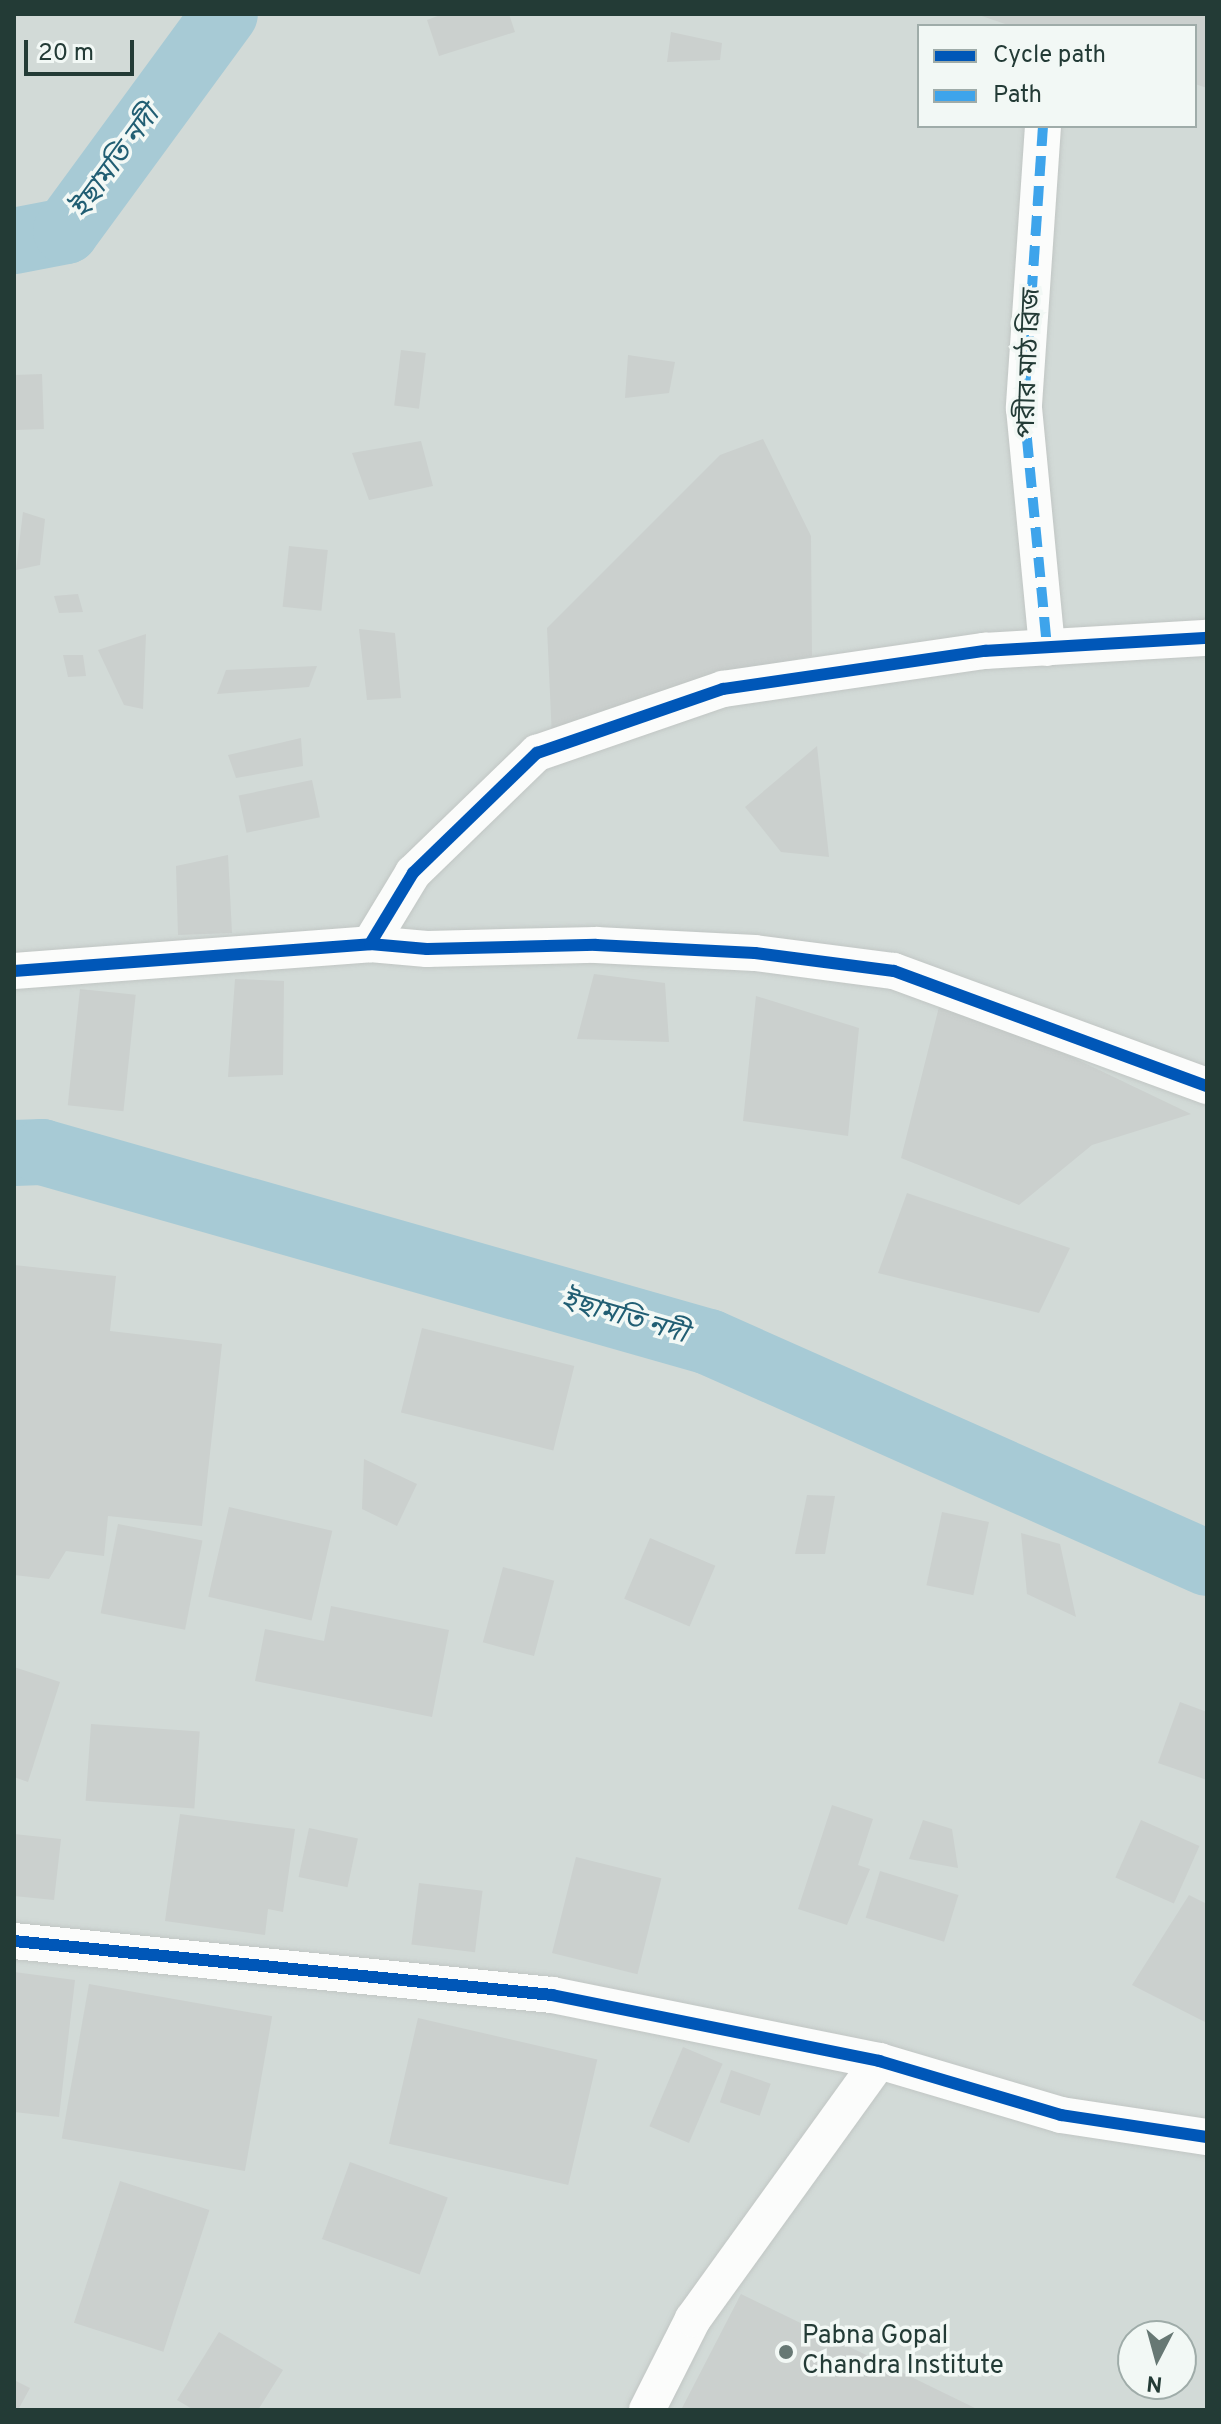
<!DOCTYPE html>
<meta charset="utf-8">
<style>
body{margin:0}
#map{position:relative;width:1221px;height:2424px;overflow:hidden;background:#e4e9e7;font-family:Overpass,"Noto Sans Bengali",sans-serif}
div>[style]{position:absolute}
.built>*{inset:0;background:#d2dad7}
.river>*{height:66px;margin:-33px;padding:0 33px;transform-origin:33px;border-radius:33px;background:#a7cad5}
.building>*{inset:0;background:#cbd0ce;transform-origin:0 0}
.roads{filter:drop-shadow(0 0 2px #c1c6c4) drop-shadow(0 0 2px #c1c6c4)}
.minor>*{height:36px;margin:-18px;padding:0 18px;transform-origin:18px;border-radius:18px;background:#fbfcfb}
.quiet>*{height:10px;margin-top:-5px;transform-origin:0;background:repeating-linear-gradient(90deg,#3ea4eb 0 20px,transparent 0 30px)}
.cycleway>*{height:12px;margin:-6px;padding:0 6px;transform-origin:6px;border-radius:6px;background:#0057b8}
.dots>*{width:22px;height:22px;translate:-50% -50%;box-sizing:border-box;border:4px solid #f2f8f5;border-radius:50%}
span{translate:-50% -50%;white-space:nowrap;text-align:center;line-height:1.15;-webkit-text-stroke:7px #f2f8f5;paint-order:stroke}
.street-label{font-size:26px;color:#233b36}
.poi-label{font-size:26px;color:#233b36}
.left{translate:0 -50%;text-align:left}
.water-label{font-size:28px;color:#215e73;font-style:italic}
.frame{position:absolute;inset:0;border:16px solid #233b36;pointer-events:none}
.legend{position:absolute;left:917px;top:24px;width:280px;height:104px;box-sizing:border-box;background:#f2f8f5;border:2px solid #9faca9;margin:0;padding:10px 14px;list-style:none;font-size:24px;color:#233b36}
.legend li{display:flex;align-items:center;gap:16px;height:40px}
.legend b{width:40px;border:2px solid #9faca9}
.north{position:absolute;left:1117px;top:2320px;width:80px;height:80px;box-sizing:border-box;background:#f2f8f5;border:2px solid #9faca9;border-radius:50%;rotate:186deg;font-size:22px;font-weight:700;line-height:32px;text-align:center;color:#233b36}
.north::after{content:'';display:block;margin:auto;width:28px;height:36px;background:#677874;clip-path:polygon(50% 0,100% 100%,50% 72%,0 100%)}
.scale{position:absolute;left:24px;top:40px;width:110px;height:36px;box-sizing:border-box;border:4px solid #233b36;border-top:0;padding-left:10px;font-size:24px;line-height:28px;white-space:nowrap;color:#233b36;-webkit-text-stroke:6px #f2f8f5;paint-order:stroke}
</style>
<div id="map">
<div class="built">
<i style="clip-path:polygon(evenodd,14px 14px,1207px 14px,1207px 2410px,14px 2410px,14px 14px,919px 26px,1195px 26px,1195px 126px,919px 126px,919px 26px,14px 14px,1133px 2336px,1181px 2336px,1181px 2384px,1133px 2384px,1133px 2336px)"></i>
</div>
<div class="river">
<i style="left:14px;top:241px;width:53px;rotate:-10.9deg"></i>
<i style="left:66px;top:231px;width:269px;rotate:-53.8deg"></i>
<i style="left:14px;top:1153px;width:28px;rotate:-2deg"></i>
<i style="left:42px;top:1152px;width:694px;rotate:15.9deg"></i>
<i style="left:709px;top:1342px;width:545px;rotate:23.93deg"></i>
</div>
<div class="building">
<i style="clip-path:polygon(443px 14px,509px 14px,515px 32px,439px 56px,427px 20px)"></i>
<i style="clip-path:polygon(976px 14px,1207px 14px,1207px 88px,1195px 84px,1195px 26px,1011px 26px)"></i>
<i style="clip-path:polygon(671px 32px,722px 43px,720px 60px,667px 62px)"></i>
<i style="left:401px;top:350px;width:25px;height:56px;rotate:7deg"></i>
<i style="clip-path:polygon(628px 355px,675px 362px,669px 393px,625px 398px)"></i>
<i style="left:42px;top:374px;width:55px;height:28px;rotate:88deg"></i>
<i style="clip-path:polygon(763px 439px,811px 536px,812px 656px,692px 681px,552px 738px,547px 628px,720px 455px)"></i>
<i style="clip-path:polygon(421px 441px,433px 486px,369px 500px,352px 453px)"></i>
<i style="clip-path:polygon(23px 512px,45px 519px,40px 565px,16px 570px)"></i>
<i style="left:289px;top:546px;width:39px;height:61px;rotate:6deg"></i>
<i style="clip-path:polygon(78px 594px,83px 612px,59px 613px,54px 596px)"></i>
<i style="clip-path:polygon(359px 629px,395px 633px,401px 698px,367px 700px)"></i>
<i style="clip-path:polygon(146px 634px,143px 709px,124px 705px,98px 650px)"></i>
<i style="clip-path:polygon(63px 655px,83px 655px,86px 676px,68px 677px)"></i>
<i style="clip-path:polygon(317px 666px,309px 687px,217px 694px,226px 670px)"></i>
<i style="clip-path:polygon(301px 738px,303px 766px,236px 778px,228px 755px)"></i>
<i style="clip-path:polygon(817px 746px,829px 857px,781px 852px,745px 807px)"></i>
<i style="left:312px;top:780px;width:38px;height:75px;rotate:78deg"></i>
<i style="clip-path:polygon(228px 855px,232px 933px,178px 935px,176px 866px)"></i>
<i style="clip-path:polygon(594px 974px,665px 983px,669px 1042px,577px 1039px)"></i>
<i style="clip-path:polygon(235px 979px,284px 981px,283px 1075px,228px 1077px)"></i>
<i style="left:80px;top:989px;width:56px;height:117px;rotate:6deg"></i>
<i style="clip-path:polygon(942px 995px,1191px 1114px,1092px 1145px,1019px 1205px,901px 1158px)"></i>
<i style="clip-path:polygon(756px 996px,859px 1028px,848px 1136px,743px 1121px)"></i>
<i style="clip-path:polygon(907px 1193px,1070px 1248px,1039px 1313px,878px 1273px)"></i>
<i style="clip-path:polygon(14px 1265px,116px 1276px,110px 1331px,222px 1344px,202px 1526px,108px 1516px,104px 1556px,66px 1551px,49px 1579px,14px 1575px)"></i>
<i style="left:422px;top:1328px;width:157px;height:87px;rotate:14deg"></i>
<i style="clip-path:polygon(364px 1459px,417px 1484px,397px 1526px,362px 1509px)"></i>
<i style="clip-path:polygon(807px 1495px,835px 1496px,825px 1554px,795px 1554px)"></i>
<i style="left:229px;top:1507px;width:106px;height:92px;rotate:13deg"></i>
<i style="left:942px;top:1512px;width:48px;height:75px;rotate:12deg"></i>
<i style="left:118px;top:1524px;width:86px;height:91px;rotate:11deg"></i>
<i style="clip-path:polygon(1021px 1533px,1060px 1544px,1076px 1617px,1027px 1594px)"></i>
<i style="left:650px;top:1538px;width:71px;height:66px;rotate:23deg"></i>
<i style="left:503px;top:1567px;width:53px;height:78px;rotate:15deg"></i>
<i style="clip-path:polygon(331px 1606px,449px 1630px,432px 1717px,255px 1681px,265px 1629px,324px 1641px)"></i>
<i style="clip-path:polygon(14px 1667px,60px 1682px,28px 1782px,14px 1777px)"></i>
<i style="clip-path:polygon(1180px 1702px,1207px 1712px,1207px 1780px,1158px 1763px)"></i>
<i style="left:91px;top:1724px;width:109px;height:77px;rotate:4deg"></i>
<i style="clip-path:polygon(832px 1805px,873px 1819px,858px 1865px,870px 1869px,847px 1925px,798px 1909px)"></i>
<i style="clip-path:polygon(180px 1814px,295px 1829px,283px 1912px,268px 1909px,265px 1935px,165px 1921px)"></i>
<i style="clip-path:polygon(923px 1820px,952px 1829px,958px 1868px,909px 1859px)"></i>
<i style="left:1141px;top:1820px;width:64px;height:63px;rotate:24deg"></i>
<i style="left:309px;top:1828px;width:50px;height:50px;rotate:12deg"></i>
<i style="clip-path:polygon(14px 1834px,61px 1839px,54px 1900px,14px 1896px)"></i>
<i style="left:576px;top:1857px;width:88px;height:99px;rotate:14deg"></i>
<i style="left:880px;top:1871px;width:82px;height:49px;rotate:17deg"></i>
<i style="left:419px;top:1883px;width:64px;height:62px;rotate:7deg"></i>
<i style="clip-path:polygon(1189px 1895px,1207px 1904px,1207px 2023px,1132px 1985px)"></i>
<i style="clip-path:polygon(14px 1972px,75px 1980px,59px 2117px,14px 2112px)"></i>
<i style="left:89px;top:1984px;width:186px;height:157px;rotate:10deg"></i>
<i style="left:418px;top:2018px;width:184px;height:129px;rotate:13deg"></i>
<i style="left:683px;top:2047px;width:43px;height:86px;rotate:23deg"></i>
<i style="left:731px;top:2070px;width:42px;height:34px;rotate:19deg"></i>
<i style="left:350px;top:2162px;width:104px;height:82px;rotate:20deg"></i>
<i style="left:120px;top:2181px;width:94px;height:149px;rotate:18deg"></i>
<i style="clip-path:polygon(741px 2294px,979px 2410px,681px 2410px)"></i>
<i style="clip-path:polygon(219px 2332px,283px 2370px,258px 2410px,194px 2410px,177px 2400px)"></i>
<i style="clip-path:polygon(14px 2380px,30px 2388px,18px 2410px,14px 2410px)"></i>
</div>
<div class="roads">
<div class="minor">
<i style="left:1043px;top:126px;width:283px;rotate:93.9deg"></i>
<i style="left:1024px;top:408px;width:241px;rotate:84.5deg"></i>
<i style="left:370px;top:944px;width:83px;rotate:-58.8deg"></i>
<i style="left:413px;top:873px;width:173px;rotate:-44.1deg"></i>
<i style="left:537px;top:753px;width:197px;rotate:-19deg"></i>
<i style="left:723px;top:689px;width:265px;rotate:-8.3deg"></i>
<i style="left:985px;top:651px;width:222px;rotate:-3.4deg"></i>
<i style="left:14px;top:971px;width:357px;rotate:-4.3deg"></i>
<i style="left:370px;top:944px;width:57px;rotate:5deg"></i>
<i style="left:427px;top:949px;width:169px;rotate:-1.4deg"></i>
<i style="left:596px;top:945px;width:159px;rotate:2.9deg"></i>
<i style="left:755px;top:953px;width:140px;rotate:7.4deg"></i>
<i style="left:894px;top:971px;width:333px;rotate:20.2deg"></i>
<i style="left:14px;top:1941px;width:541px;rotate:5.73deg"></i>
<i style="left:552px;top:1995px;width:334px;rotate:11.4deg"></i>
<i style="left:879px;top:2061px;width:190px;rotate:16.5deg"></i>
<i style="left:1061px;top:2115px;width:148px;rotate:8.6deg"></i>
<i style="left:647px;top:2410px;width:102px;rotate:-63.2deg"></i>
<i style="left:693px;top:2319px;width:318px;rotate:-54.2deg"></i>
</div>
</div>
<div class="quiet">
<i style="left:1043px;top:126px;width:283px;rotate:93.9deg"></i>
<i style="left:1024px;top:408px;width:241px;rotate:84.5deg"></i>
</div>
<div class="cycleway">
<i style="left:370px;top:944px;width:83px;rotate:-58.8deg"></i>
<i style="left:413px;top:873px;width:173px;rotate:-44.1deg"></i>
<i style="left:537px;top:753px;width:197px;rotate:-19deg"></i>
<i style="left:723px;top:689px;width:265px;rotate:-8.3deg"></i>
<i style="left:985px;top:651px;width:222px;rotate:-3.4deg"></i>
<i style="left:14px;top:971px;width:357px;rotate:-4.3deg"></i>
<i style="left:370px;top:944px;width:57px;rotate:5deg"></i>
<i style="left:427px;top:949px;width:169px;rotate:-1.4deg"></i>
<i style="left:596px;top:945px;width:159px;rotate:2.9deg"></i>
<i style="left:755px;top:953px;width:140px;rotate:7.4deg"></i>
<i style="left:894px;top:971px;width:333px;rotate:20.2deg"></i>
<i style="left:14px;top:1941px;width:541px;rotate:5.73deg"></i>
<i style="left:552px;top:1995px;width:334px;rotate:11.4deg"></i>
<i style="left:879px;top:2061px;width:190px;rotate:16.5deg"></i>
<i style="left:1061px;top:2115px;width:148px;rotate:8.6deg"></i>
</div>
<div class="dots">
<i style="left:786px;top:2352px;background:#677874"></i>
</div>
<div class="street-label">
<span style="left:1030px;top:363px;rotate:-88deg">পরীর মাঠ ব্রিজ</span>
</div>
<div class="poi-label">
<span class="left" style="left:802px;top:2352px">Pabna Gopal<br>Chandra Institute</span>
</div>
<div class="water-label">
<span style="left:116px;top:163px;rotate:-54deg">ইছামতি নদী</span>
<span style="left:624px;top:1318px;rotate:16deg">ইছামতি নদী</span>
</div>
<div class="frame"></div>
<ul class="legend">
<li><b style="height:10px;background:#0057b8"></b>Cycle path</li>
<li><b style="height:10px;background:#3ea4eb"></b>Path</li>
</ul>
<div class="north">N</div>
<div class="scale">20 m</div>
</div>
